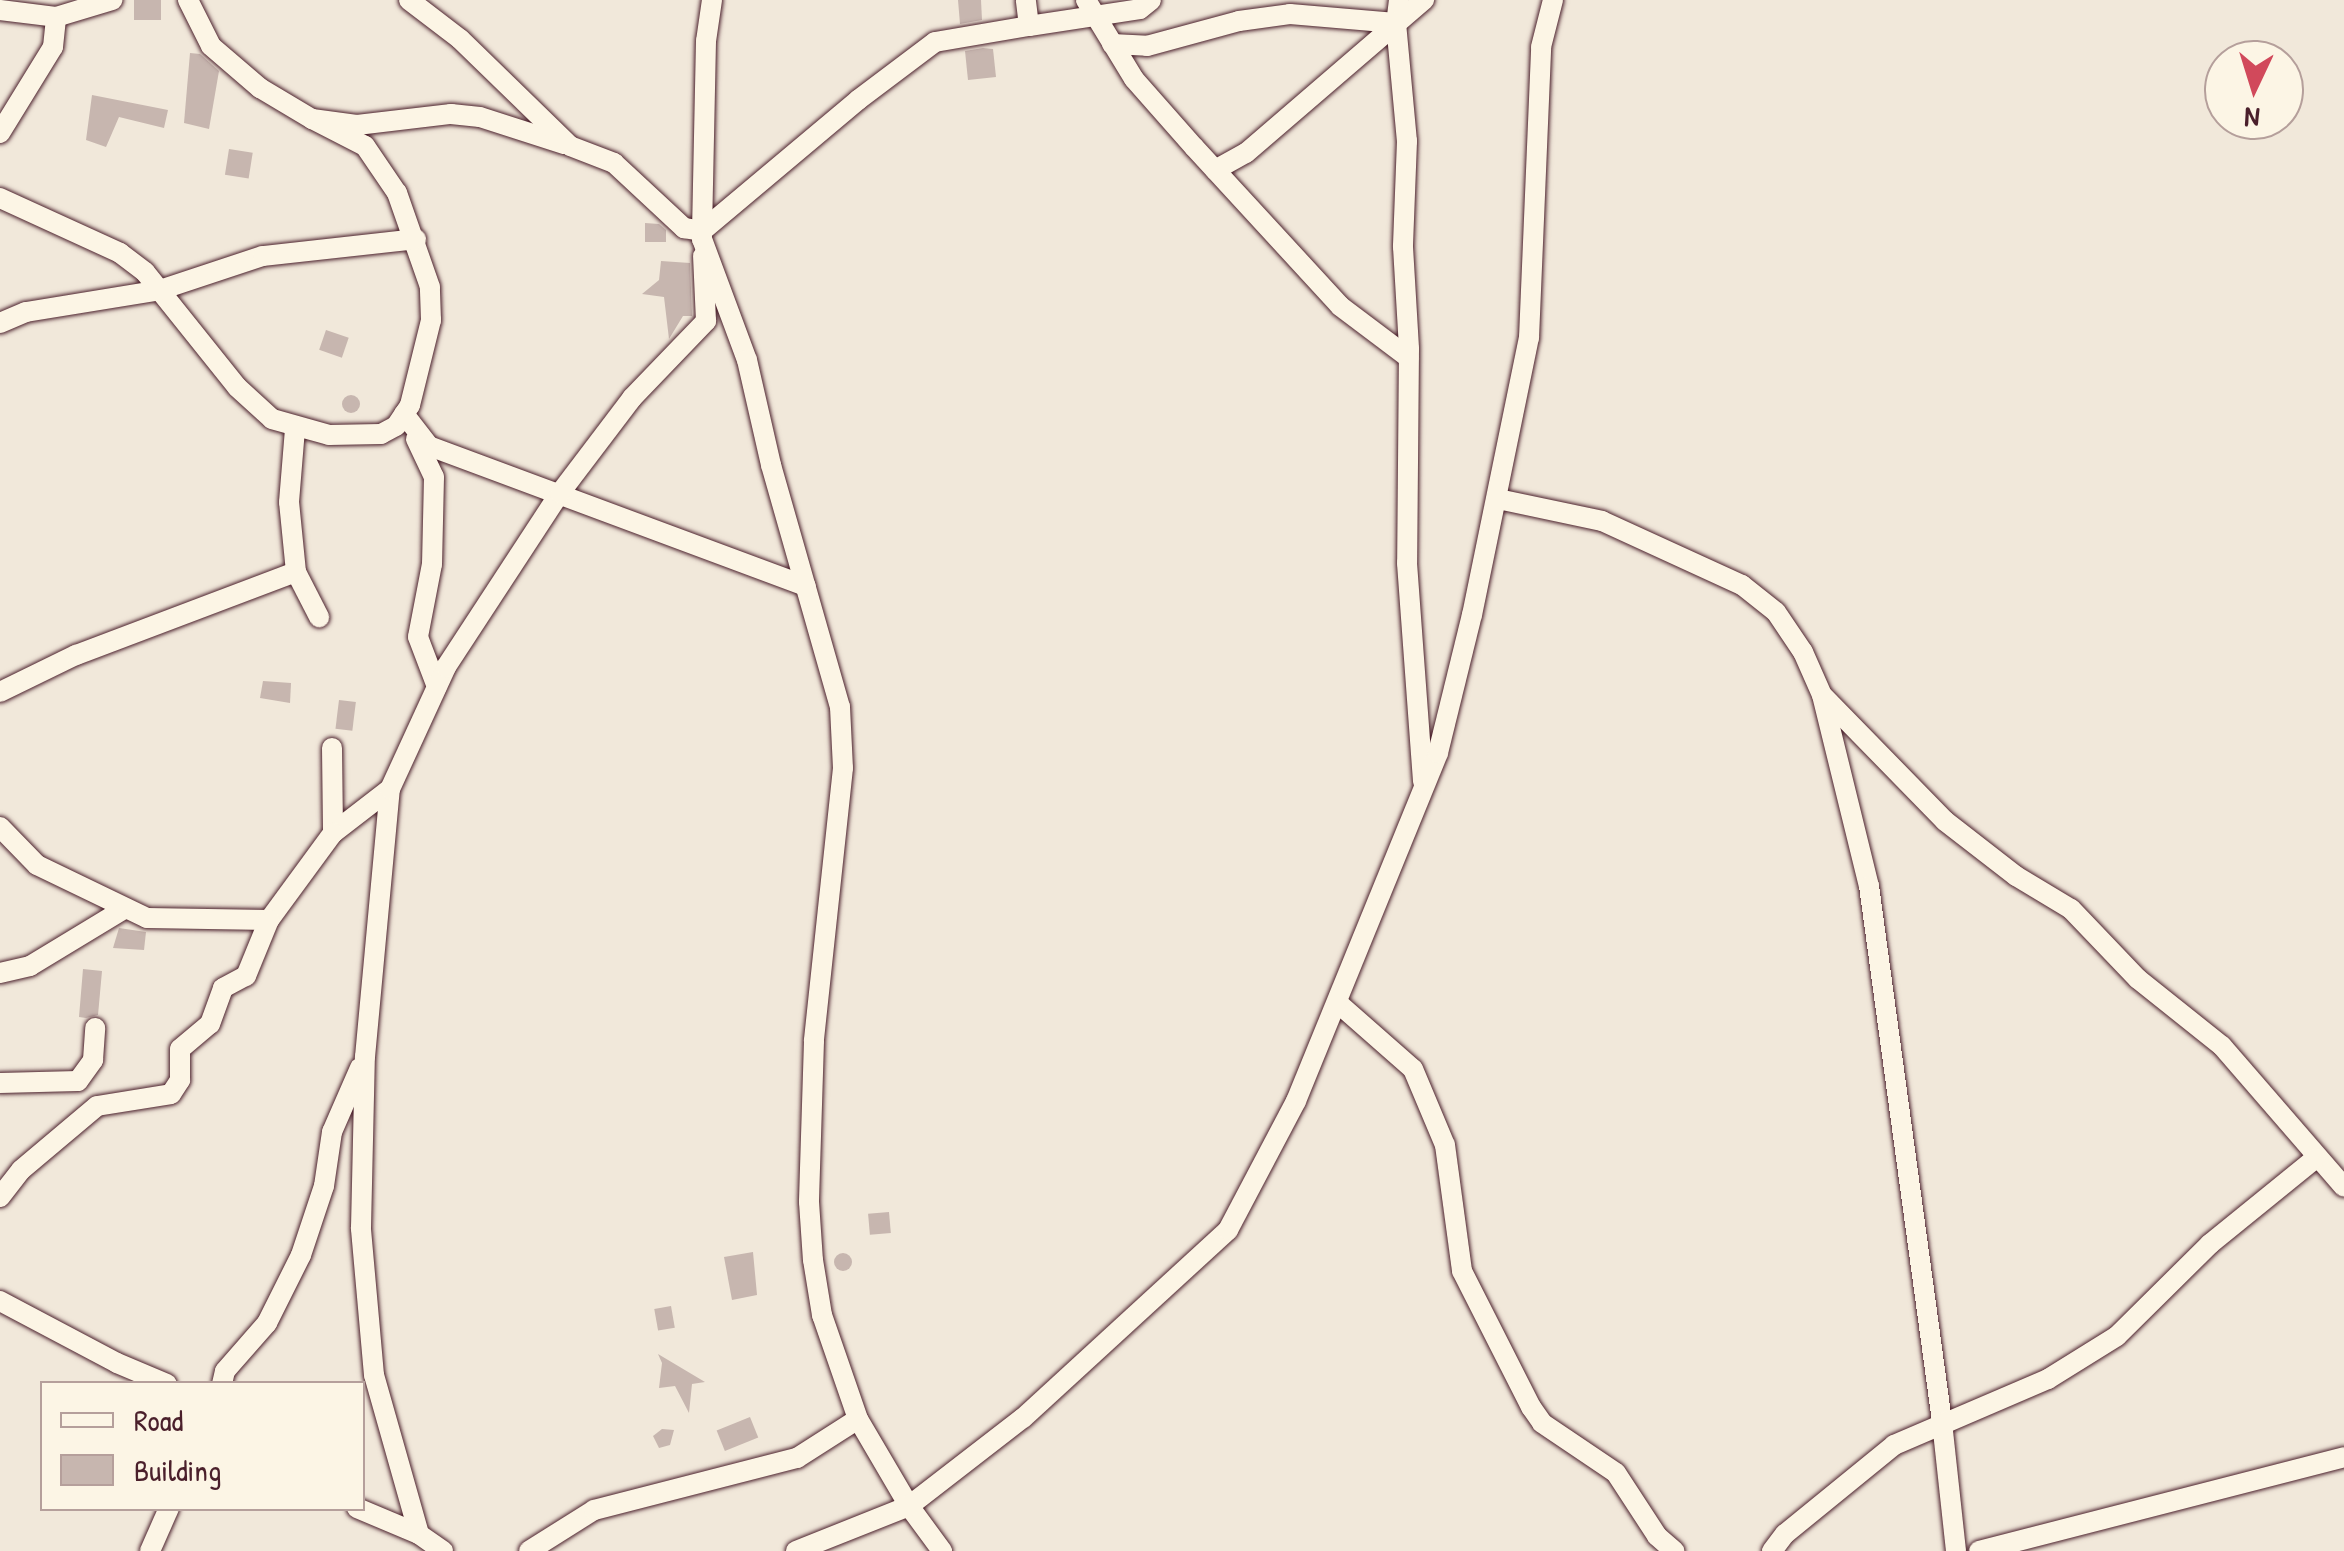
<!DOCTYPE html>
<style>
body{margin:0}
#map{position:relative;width:2344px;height:1551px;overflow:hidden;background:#f1e8da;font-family:"Patrick Hand",sans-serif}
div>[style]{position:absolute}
.building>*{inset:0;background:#c7b6af;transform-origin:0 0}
.round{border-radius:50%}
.roads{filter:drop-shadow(0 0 2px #4a1f2b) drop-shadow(0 0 2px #4a1f2b)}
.minor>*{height:20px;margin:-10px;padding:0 10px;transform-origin:10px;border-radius:10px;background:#fcf5e5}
span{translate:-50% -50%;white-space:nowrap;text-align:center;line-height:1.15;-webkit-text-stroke:9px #fcf5e5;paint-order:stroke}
.legend{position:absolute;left:40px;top:1381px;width:325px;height:130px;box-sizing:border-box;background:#fcf5e5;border:2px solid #b59f9b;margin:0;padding:12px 18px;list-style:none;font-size:30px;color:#4a1f2b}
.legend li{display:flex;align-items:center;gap:20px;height:50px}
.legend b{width:50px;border:2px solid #b59f9b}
.north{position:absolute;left:2204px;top:40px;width:100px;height:100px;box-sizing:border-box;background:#fcf5e5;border:2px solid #b59f9b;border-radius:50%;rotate:184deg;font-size:28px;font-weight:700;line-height:40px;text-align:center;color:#4a1f2b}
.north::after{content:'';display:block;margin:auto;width:35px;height:45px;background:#d1495b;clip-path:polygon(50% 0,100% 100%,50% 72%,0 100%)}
</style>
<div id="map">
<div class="building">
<i style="left:134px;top:0;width:27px;height:20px"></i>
<i style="clip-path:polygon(958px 0,981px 0,982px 20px,960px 24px)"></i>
<i style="clip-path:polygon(983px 48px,993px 49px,996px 77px,968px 80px,965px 51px)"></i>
<i style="clip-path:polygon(190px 53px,200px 54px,219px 71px,209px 129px,184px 123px)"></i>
<i style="clip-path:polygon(92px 95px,168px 110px,164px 128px,119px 117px,106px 147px,86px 140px)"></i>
<i style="left:229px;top:149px;width:24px;height:26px;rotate:9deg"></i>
<i style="clip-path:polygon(645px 223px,659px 224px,666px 230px,666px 242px,645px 242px)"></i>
<i style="clip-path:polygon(661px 261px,690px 263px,692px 316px,683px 316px,669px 339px,664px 297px,642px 294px,659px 280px)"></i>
<i style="left:326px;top:330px;width:24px;height:21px;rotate:19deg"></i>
<i class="round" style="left:342px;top:395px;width:18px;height:18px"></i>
<i style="clip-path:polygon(263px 681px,291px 683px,290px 703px,260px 698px)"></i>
<i style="left:339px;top:700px;width:17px;height:29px;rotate:7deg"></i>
<i style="clip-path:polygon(119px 928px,146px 932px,144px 950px,113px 948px)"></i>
<i style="clip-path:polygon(83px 969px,102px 971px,98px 1015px,86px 1018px,79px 1017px)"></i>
<i style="left:889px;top:1212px;width:21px;height:21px;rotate:85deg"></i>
<i style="clip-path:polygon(753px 1252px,757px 1295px,732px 1300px,724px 1257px)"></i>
<i class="round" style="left:834px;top:1253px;width:18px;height:18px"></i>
<i style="left:671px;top:1306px;width:22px;height:17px;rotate:80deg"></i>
<i style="clip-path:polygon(658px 1354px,705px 1382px,692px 1384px,689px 1413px,675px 1386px,659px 1388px,662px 1363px)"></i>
<i style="left:750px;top:1417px;width:22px;height:36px;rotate:68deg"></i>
<i style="clip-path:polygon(662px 1429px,674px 1430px,670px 1445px,659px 1448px,653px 1436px)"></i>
</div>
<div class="roads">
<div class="minor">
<i style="left:188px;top:0;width:51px;rotate:63.4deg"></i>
<i style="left:211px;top:46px;width:65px;rotate:40.6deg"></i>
<i style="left:260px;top:88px;width:61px;rotate:30.8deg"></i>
<i style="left:312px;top:119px;width:45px;rotate:7.6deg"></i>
<i style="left:357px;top:125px;width:95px;rotate:-6.7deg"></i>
<i style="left:451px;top:114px;width:29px;rotate:6deg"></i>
<i style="left:480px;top:117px;width:88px;rotate:17.8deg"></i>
<i style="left:409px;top:0;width:64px;rotate:37.4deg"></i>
<i style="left:460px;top:39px;width:153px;rotate:44.2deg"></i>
<i style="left:570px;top:146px;width:47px;rotate:21.1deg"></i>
<i style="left:614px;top:163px;width:96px;rotate:42.9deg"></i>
<i style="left:684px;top:228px;width:18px;rotate:9deg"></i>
<i style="left:702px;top:231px;width:204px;rotate:-40deg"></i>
<i style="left:858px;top:100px;width:96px;rotate:-37deg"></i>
<i style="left:935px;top:42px;width:95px;rotate:-9.7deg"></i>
<i style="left:1029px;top:26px;width:26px;rotate:-97deg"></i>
<i style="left:712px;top:0;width:41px;rotate:98.3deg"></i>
<i style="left:706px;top:41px;width:198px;rotate:91.2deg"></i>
<i style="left:702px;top:239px;width:129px;rotate:69.6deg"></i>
<i style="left:747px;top:360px;width:108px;rotate:77.1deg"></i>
<i style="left:771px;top:465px;width:252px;rotate:74.1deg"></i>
<i style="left:840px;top:707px;width:61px;rotate:87.2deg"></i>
<i style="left:843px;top:768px;width:275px;rotate:96.1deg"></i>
<i style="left:814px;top:1041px;width:161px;rotate:91.8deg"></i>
<i style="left:809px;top:1202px;width:58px;rotate:86.1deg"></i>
<i style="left:813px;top:1260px;width:56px;rotate:80.7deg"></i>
<i style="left:822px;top:1315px;width:110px;rotate:70.9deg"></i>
<i style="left:858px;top:1419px;width:101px;rotate:59.6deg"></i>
<i style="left:909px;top:1506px;width:56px;rotate:53.7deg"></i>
<i style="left:1086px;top:0;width:92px;rotate:58.7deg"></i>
<i style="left:1134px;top:79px;width:91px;rotate:48.6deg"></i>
<i style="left:1194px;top:147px;width:216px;rotate:47.4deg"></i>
<i style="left:1340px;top:306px;width:86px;rotate:37deg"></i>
<i style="left:1399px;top:0;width:23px;rotate:97deg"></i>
<i style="left:1396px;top:23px;width:119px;rotate:84.7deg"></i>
<i style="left:1407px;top:141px;width:106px;rotate:92.2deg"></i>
<i style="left:1403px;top:247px;width:102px;rotate:86.6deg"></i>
<i style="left:1409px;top:349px;width:214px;rotate:90.5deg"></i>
<i style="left:1407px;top:563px;width:219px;rotate:85.8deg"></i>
<i style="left:0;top:10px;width:56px;rotate:7.1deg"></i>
<i style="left:56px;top:17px;width:59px;rotate:-16.9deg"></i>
<i style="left:1029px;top:26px;width:112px;rotate:-8.7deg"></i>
<i style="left:1140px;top:9px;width:14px;rotate:-39deg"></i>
<i style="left:1112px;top:44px;width:35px;rotate:3deg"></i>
<i style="left:1147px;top:46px;width:95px;rotate:-15.2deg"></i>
<i style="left:1239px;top:21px;width:51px;rotate:-7.8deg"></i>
<i style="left:1290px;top:14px;width:106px;rotate:4.9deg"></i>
<i style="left:0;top:133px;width:101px;rotate:-58.4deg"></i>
<i style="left:53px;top:47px;width:30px;rotate:-84deg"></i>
<i style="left:1215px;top:170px;width:35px;rotate:-29deg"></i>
<i style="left:1246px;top:153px;width:235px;rotate:-40.7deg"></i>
<i style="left:0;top:198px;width:132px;rotate:24.6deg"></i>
<i style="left:120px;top:253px;width:31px;rotate:37deg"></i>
<i style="left:145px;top:272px;width:147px;rotate:51.3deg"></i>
<i style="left:237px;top:387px;width:47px;rotate:42.4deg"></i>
<i style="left:272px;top:419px;width:59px;rotate:15.7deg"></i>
<i style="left:329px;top:435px;width:52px;rotate:-1.1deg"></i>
<i style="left:381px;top:434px;width:17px;rotate:-28deg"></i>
<i style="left:396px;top:426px;width:25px;rotate:-56deg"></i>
<i style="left:410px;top:405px;width:88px;rotate:-76.1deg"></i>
<i style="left:431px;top:320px;width:33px;rotate:-92deg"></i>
<i style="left:430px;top:287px;width:100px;rotate:-109.3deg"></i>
<i style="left:397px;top:193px;width:57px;rotate:-124.2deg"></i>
<i style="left:365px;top:146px;width:59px;rotate:-153deg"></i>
<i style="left:0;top:323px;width:28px;rotate:-23deg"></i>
<i style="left:26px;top:312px;width:136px;rotate:-9.3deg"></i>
<i style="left:160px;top:290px;width:108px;rotate:-18.3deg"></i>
<i style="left:263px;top:256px;width:154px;rotate:-6.3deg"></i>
<i style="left:404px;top:414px;width:41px;rotate:52deg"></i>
<i style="left:429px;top:446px;width:402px;rotate:20.4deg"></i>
<i style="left:416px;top:439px;width:42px;rotate:64.7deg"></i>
<i style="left:434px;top:477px;width:87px;rotate:91.3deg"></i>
<i style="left:432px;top:564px;width:74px;rotate:100.9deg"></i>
<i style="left:418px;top:637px;width:53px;rotate:69.2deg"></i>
<i style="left:1498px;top:499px;width:106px;rotate:11.9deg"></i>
<i style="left:1602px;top:521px;width:154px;rotate:24.6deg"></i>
<i style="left:1742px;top:585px;width:43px;rotate:38.5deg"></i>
<i style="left:1776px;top:612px;width:48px;rotate:56deg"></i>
<i style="left:1803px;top:652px;width:47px;rotate:66.2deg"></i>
<i style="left:1822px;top:695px;width:197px;rotate:76.2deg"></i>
<i style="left:1869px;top:886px;width:541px;rotate:82.24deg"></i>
<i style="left:1942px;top:1422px;width:130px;rotate:83.8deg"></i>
<i style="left:296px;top:572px;width:51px;rotate:62.9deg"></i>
<i style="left:0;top:692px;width:85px;rotate:-26deg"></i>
<i style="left:76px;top:655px;width:235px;rotate:-20.7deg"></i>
<i style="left:296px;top:572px;width:70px;rotate:-95.7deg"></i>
<i style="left:289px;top:502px;width:73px;rotate:-85.3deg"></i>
<i style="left:1824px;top:697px;width:173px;rotate:45.7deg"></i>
<i style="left:1945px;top:821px;width:90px;rotate:37.8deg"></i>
<i style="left:2016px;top:876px;width:64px;rotate:31deg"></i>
<i style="left:2071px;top:909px;width:97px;rotate:46.3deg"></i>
<i style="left:2138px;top:979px;width:107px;rotate:38.6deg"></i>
<i style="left:2222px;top:1046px;width:186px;rotate:49.1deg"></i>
<i style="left:332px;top:748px;width:85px;rotate:89.3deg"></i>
<i style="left:333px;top:833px;width:72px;rotate:-37.7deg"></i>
<i style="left:0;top:827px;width:53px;rotate:45.8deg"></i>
<i style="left:37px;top:865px;width:122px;rotate:25.7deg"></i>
<i style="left:147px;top:918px;width:122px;rotate:0.9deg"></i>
<i style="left:269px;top:920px;width:108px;rotate:-53.7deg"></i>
<i style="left:0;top:973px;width:31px;rotate:-13deg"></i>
<i style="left:30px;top:966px;width:110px;rotate:-31.2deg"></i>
<i style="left:1339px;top:1004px;width:98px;rotate:41.3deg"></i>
<i style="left:1413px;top:1069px;width:82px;rotate:67.2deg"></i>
<i style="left:1445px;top:1145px;width:127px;rotate:82.3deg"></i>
<i style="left:1462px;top:1271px;width:153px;rotate:63.1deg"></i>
<i style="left:1531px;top:1407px;width:19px;rotate:55deg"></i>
<i style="left:1542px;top:1423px;width:89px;rotate:34deg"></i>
<i style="left:1616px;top:1473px;width:75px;rotate:56.9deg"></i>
<i style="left:1657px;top:1536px;width:23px;rotate:41deg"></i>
<i style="left:0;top:1083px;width:78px;rotate:-1.5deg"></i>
<i style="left:78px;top:1081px;width:26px;rotate:-54deg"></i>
<i style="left:93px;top:1060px;width:32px;rotate:-86deg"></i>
<i style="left:0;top:1197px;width:34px;rotate:-52deg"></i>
<i style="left:21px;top:1170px;width:99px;rotate:-40.1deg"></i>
<i style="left:97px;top:1106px;width:75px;rotate:-9.2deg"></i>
<i style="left:171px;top:1094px;width:17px;rotate:-57deg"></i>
<i style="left:180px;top:1080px;width:31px;rotate:-90deg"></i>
<i style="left:180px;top:1049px;width:39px;rotate:-40deg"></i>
<i style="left:210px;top:1024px;width:38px;rotate:-70deg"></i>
<i style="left:223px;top:988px;width:26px;rotate:-28deg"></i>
<i style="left:246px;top:976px;width:61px;rotate:-67.7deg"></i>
<i style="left:0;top:1301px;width:132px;rotate:27.9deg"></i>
<i style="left:117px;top:1363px;width:54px;rotate:22.8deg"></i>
<i style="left:222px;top:1384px;width:13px;rotate:-77deg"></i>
<i style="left:225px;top:1371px;width:64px;rotate:-48.8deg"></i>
<i style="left:267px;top:1323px;width:76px;rotate:-63.4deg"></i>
<i style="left:301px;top:1255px;width:73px;rotate:-71.6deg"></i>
<i style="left:324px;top:1186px;width:55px;rotate:-81.6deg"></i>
<i style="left:332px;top:1132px;width:70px;rotate:-66.4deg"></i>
<i style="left:357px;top:1508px;width:67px;rotate:22.8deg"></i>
<i style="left:150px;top:1551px;width:47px;rotate:-66.2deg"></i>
<i style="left:443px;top:1551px;width:29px;rotate:-145deg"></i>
<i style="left:419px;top:1534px;width:165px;rotate:-105.8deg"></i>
<i style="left:374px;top:1375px;width:148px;rotate:-95.1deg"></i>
<i style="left:361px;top:1228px;width:171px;rotate:-88.7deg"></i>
<i style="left:365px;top:1057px;width:269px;rotate:-84.7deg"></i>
<i style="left:390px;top:789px;width:134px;rotate:-65.3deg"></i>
<i style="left:446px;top:667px;width:208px;rotate:-56.8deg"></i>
<i style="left:560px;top:493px;width:119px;rotate:-52.8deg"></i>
<i style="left:632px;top:398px;width:107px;rotate:-46.1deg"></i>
<i style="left:706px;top:321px;width:65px;rotate:-92.6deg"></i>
<i style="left:529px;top:1551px;width:77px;rotate:-32.2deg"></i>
<i style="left:594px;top:1510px;width:210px;rotate:-14.4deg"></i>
<i style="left:797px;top:1458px;width:72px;rotate:-32.6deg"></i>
<i style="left:796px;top:1551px;width:122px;rotate:-21.7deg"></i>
<i style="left:909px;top:1506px;width:144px;rotate:-37.7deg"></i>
<i style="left:1023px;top:1418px;width:278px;rotate:-42.5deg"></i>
<i style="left:1228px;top:1230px;width:146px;rotate:-62.2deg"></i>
<i style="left:1296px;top:1101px;width:376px;rotate:-67.8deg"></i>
<i style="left:1438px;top:753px;width:142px;rotate:-76.2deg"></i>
<i style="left:1472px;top:615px;width:283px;rotate:-78.4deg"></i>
<i style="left:1529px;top:338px;width:291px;rotate:-87.6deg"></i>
<i style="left:1541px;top:47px;width:49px;rotate:-75.7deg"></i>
<i style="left:1772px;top:1551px;width:21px;rotate:-53deg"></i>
<i style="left:1785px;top:1534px;width:141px;rotate:-39.2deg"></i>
<i style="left:1894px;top:1445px;width:168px;rotate:-23.2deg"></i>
<i style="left:2048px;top:1379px;width:81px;rotate:-31.9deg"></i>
<i style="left:2117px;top:1336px;width:131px;rotate:-44.7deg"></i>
<i style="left:2210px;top:1244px;width:136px;rotate:-39.1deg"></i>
<i style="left:1979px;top:1551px;width:377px;rotate:-14.4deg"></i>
</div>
</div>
<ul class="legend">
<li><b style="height:12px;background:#fcf5e5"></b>Road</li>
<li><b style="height:28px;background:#c7b6af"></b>Building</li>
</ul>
<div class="north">N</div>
</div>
